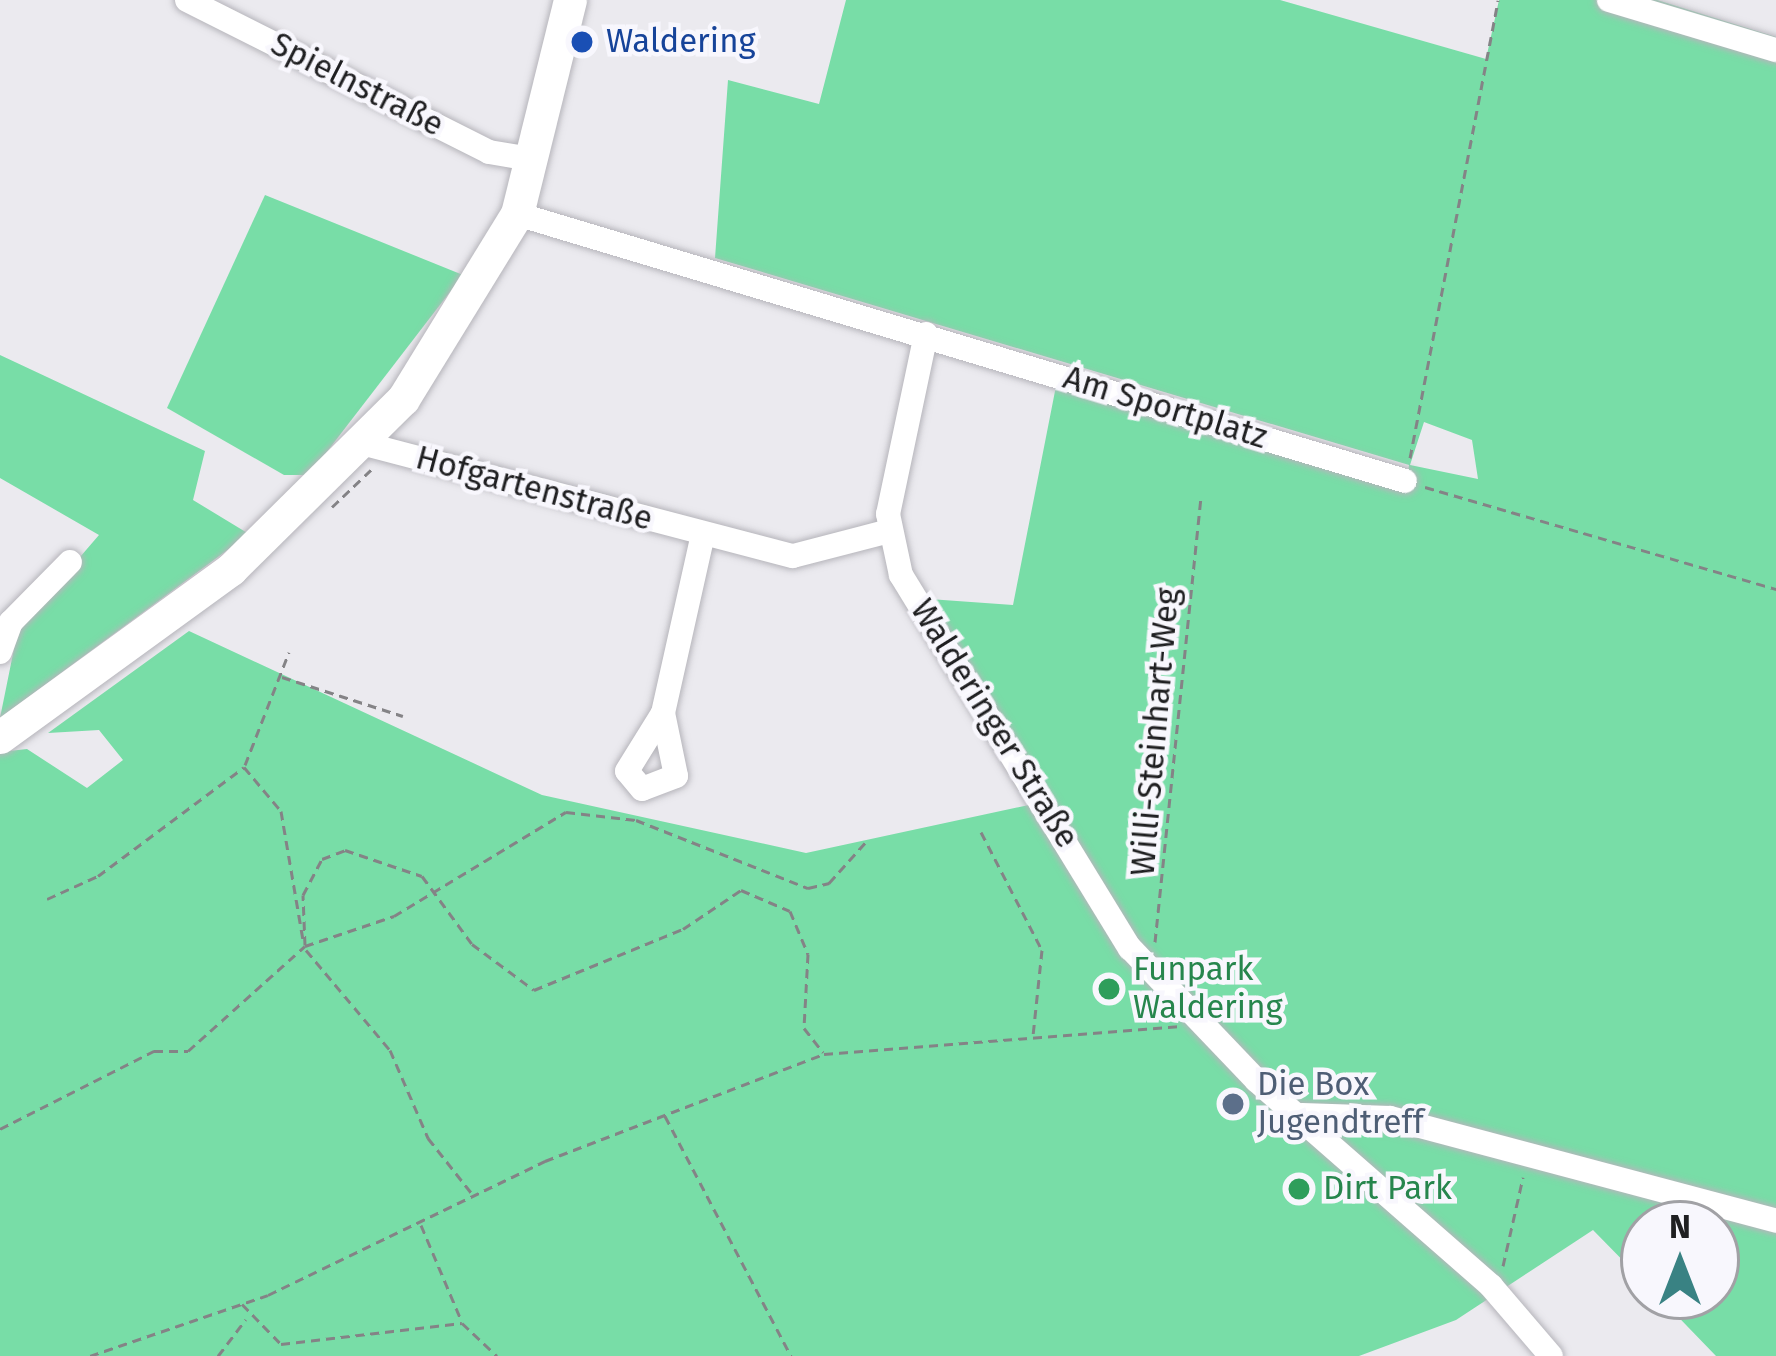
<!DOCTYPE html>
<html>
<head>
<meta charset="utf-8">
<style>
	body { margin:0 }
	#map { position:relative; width:1776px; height:1356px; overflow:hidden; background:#ebeaef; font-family:"Fira Sans",sans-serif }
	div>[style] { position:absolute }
	.green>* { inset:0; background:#78dda7 }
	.path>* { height:3px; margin-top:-1.5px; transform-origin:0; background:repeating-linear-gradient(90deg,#848386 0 9px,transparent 0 15px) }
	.roads { filter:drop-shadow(0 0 3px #b6b5bb) drop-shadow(0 0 3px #b6b5bb) }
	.minor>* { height:24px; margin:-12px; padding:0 12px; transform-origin:12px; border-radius:12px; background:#fff }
	.major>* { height:33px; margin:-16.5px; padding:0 16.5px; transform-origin:16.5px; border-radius:16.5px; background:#fff }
	.dots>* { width:33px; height:33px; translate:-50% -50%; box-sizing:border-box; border:6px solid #f8f7fd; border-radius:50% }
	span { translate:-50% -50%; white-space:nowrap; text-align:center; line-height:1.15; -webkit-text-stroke:9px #f8f7fd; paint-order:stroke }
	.transit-label { font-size:33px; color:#164399 }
	.left { translate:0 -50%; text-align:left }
	.street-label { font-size:33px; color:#1f1f21 }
	.leisure-label { font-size:33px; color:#27864d }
	.service-label { font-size:33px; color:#4e5e75 }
	.north { position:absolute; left:1620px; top:1200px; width:120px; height:120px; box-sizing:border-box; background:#f8f7fd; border:3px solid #a1a1a5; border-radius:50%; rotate:0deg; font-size:33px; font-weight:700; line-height:48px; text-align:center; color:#1f1f21 }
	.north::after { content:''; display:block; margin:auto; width:42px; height:54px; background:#398283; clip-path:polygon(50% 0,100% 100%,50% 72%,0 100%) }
</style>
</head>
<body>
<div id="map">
	<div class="green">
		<div style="clip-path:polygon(evenodd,846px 0,1280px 0,1486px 59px,1499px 0,1657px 0,1776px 37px,1776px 1356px,1716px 1356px,1658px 1296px,1716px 1296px,1716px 1224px,1644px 1224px,1644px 1282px,1593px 1230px,1456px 1320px,1359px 1356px,0 1356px,0 752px,27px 749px,87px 788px,123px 760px,99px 730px,48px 733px,189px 631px,542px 795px,806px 853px,1029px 805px,929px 599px,1013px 605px,1057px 381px,1406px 486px,1409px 465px,715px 258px,728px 80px,819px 104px,846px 0,1424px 422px,1472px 440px,1478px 479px,1410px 465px,1424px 422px)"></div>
		<div style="clip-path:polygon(265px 195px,463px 275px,309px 475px,284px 475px,167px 408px)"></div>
		<div style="clip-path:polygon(0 355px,205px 451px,193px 500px,249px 534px,0 718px,18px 629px,99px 535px,0 478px)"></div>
	</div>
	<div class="path">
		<div style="left:1410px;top:458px;width:466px;rotate:-79.1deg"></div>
		<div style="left:1425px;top:487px;width:366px;rotate:16.2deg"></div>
		<div style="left:332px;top:507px;width:57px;rotate:-43.6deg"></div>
		<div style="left:282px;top:677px;width:127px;rotate:17.9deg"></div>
		<div style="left:245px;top:765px;width:121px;rotate:-68.7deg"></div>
		<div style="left:981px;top:832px;width:133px;rotate:62.7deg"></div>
		<div style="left:1042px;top:950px;width:85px;rotate:96deg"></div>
		<div style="left:47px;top:899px;width:56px;rotate:-24.3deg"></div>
		<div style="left:98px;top:876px;width:182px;rotate:-36.7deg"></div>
		<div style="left:244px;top:767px;width:57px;rotate:49.9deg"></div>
		<div style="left:281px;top:811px;width:131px;rotate:80.3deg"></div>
		<div style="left:1155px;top:942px;width:444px;rotate:-84.1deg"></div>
		<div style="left:305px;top:945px;width:50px;rotate:-92.3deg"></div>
		<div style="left:303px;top:895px;width:41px;rotate:-62.2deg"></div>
		<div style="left:322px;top:859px;width:25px;rotate:-21deg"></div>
		<div style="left:345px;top:850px;width:81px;rotate:18.7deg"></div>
		<div style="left:422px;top:876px;width:84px;rotate:53.7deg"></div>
		<div style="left:472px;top:944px;width:77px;rotate:36.6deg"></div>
		<div style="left:534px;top:990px;width:161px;rotate:-22.3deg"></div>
		<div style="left:683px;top:929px;width:70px;rotate:-33.9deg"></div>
		<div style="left:741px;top:890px;width:53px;rotate:23.2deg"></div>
		<div style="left:790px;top:911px;width:47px;rotate:67.3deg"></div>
		<div style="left:808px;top:954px;width:74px;rotate:93.1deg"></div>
		<div style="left:804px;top:1028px;width:31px;rotate:52deg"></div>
		<div style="left:306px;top:950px;width:131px;rotate:50deg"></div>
		<div style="left:390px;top:1050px;width:96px;rotate:66.6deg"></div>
		<div style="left:428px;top:1138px;width:73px;rotate:51.7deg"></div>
		<div style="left:665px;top:1116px;width:271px;rotate:62.3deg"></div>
		<div style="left:0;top:1129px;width:173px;rotate:-26.9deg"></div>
		<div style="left:154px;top:1051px;width:34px"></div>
		<div style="left:188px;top:1051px;width:157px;rotate:-41.9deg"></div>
		<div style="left:305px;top:946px;width:94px;rotate:-18.6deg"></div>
		<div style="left:394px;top:916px;width:201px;rotate:-31.2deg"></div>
		<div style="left:566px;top:812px;width:70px;rotate:6.5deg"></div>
		<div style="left:636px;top:820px;width:185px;rotate:21.6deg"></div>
		<div style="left:808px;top:888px;width:22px;rotate:-13deg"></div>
		<div style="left:829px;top:883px;width:54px;rotate:-48deg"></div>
		<div style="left:421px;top:1225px;width:105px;rotate:67.1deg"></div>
		<div style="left:1503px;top:1266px;width:91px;rotate:-77.3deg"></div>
		<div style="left:242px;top:1304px;width:56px;rotate:45.7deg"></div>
		<div style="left:281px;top:1344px;width:182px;rotate:-6.6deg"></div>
		<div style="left:462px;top:1323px;width:48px;rotate:43.3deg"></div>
		<div style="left:90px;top:1356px;width:188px;rotate:-18.9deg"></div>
		<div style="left:268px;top:1295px;width:308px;rotate:-25.8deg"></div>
		<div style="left:545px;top:1161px;width:299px;rotate:-21deg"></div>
		<div style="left:824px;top:1054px;width:355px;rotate:-4.5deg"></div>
		<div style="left:218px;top:1356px;width:46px;rotate:-52.9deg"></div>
	</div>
	<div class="roads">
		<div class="minor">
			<div style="left:187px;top:0;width:338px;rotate:26.7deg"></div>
			<div style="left:489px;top:152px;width:43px;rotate:9.5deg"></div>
			<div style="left:1609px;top:0;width:174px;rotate:16.7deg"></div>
			<div style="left:517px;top:214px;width:927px;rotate:16.73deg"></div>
			<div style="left:926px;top:334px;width:184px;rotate:101.9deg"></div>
			<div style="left:888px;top:514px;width:62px;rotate:78deg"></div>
			<div style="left:901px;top:575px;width:438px;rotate:58.5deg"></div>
			<div style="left:1130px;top:948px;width:182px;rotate:46.3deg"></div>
			<div style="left:1256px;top:1080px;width:313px;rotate:41.2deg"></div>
			<div style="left:1491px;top:1286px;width:92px;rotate:49.4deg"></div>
			<div style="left:365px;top:444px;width:442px;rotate:14.7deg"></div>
			<div style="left:793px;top:556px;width:96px;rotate:-14.5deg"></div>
			<div style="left:0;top:652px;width:32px;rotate:-70deg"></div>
			<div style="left:11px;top:622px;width:84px;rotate:-45.5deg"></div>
			<div style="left:663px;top:713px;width:64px;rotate:78.3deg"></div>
			<div style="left:676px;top:776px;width:36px;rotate:159deg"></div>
			<div style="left:642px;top:789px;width:23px;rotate:-130deg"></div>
			<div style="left:627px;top:771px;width:68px;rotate:-58.2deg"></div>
			<div style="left:663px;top:713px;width:183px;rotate:-77.4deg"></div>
			<div style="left:1302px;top:1115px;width:88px;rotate:2deg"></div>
			<div style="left:1390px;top:1118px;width:400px;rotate:14.9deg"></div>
		</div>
		<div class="major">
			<div style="left:0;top:737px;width:286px;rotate:-36deg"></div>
			<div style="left:231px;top:569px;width:242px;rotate:-44.7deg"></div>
			<div style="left:403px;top:399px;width:217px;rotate:-58.4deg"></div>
			<div style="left:517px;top:214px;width:220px;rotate:-76.1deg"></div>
		</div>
	</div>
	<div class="dots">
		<div style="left:582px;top:42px;background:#1a4fb4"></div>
		<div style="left:1109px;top:989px;background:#2e9e5b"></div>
		<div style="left:1233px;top:1104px;background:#5c6f8a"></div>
		<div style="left:1299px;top:1189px;background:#2e9e5b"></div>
	</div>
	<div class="transit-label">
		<span class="left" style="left:606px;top:42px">Waldering</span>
	</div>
	<div class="street-label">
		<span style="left:357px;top:85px;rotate:27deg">Spielnstraße</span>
		<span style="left:1165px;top:408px;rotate:17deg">Am Sportplatz</span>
		<span style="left:534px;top:489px;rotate:15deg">Hofgartenstraße</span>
		<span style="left:994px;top:724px;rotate:58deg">Walderinger Straße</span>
		<span style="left:1156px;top:732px;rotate:-85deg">Willi-Steinhart-Weg</span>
	</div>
	<div class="leisure-label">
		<span class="left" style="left:1133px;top:989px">Funpark<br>Waldering</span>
		<span class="left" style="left:1323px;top:1189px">Dirt Park</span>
	</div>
	<div class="service-label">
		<span class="left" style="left:1257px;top:1104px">Die Box<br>Jugendtreff</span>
	</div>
	<div class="north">N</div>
</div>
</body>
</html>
